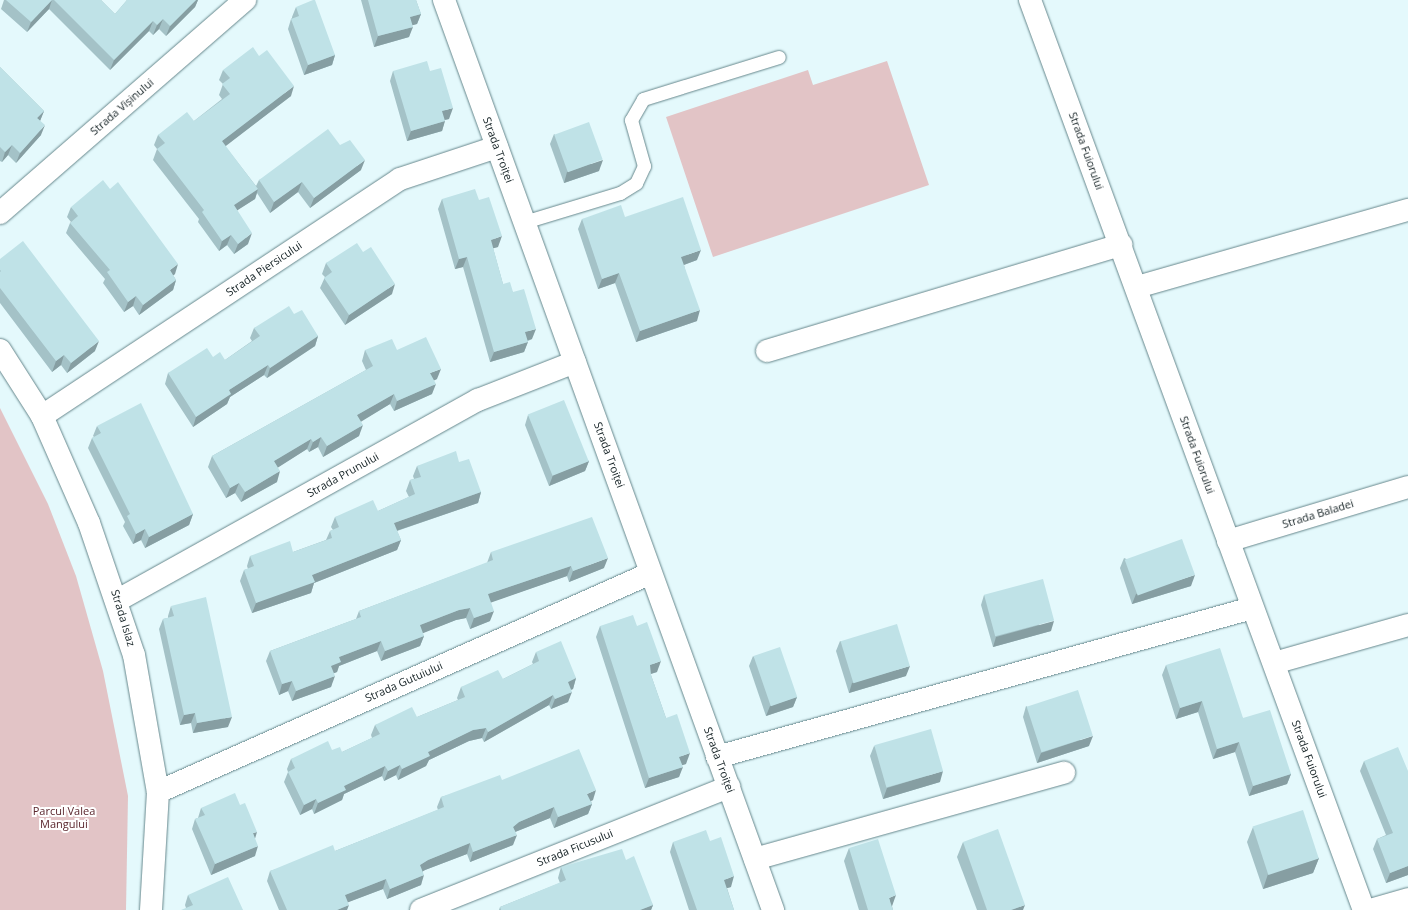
<!DOCTYPE html>
<html>
<head>
<meta charset="utf-8">
<style>
	body { margin:0 }
	#map { position:relative; width:1408px; height:910px; overflow:hidden; background:#e4f9fc; font-family:"Open Sans",sans-serif }
	div>[style] { position:absolute }
	.green>* { inset:0; background:#e2c4c6 }
	.roads { filter:drop-shadow(0 0 1px #66878c) drop-shadow(0 0 1px #66878c) }
	.service>* { height:13px; margin:-6.5px; padding:0 6.5px; transform-origin:6.5px; border-radius:6.5px; background:#fff }
	.minor>* { height:22px; margin:-11px; padding:0 11px; transform-origin:11px; border-radius:11px; background:#fff }
	.wall>* { inset:0; background:#a4c2c7 }
	.shaded-wall>* { inset:0; background:#869ea2 }
	.building>* { inset:0; background:#bfe2e7; transform-origin:0 0 }
	span { translate:-50% -50%; white-space:nowrap; text-align:center; line-height:1.15; -webkit-text-stroke:4px #fff; paint-order:stroke }
	.street-label { font-size:11px; color:#142124 }
	.park-label { font-size:11px; color:#59252c }
</style>
</head>
<body>
<div id="map">
	<div class="green">
		<div style="clip-path:polygon(887px 61px,929px 185px,713px 257px,666px 117px,808px 70px,813px 85px)"></div>
		<div style="clip-path:polygon(0 408px,48px 504px,76px 576px,103px 671px,128px 796px,126px 910px,0 910px)"></div>
	</div>
	<div class="roads">
		<div class="service">
			<div style="left:524px;top:222px;width:100px;rotate:-16.8deg"></div>
			<div style="left:620px;top:193px;width:19px;rotate:-32deg"></div>
			<div style="left:636px;top:183px;width:19px;rotate:-65deg"></div>
			<div style="left:644px;top:166px;width:48px;rotate:-105.8deg"></div>
			<div style="left:631px;top:120px;width:24px;rotate:-60deg"></div>
			<div style="left:643px;top:99px;width:142px;rotate:-17.2deg"></div>
		</div>
		<div class="minor">
			<div style="left:444px;top:0;width:968px;rotate:70.12deg"></div>
			<div style="left:1030px;top:0;width:969px;rotate:69.85deg"></div>
			<div style="left:0;top:213px;width:325px;rotate:-41deg"></div>
			<div style="left:1137px;top:287px;width:282px;rotate:-15.9deg"></div>
			<div style="left:0;top:350px;width:78px;rotate:57.5deg"></div>
			<div style="left:42px;top:416px;width:117px;rotate:66.3deg"></div>
			<div style="left:89px;top:523px;width:139px;rotate:71.2deg"></div>
			<div style="left:134px;top:655px;width:139px;rotate:80.1deg"></div>
			<div style="left:158px;top:792px;width:118px;rotate:93.4deg"></div>
			<div style="left:767px;top:351px;width:370px;rotate:-16.7deg"></div>
			<div style="left:42px;top:416px;width:429px;rotate:-33.5deg"></div>
			<div style="left:400px;top:179px;width:102px;rotate:-18.3deg"></div>
			<div style="left:1228px;top:541px;width:188px;rotate:-16.7deg"></div>
			<div style="left:118px;top:600px;width:412px;rotate:-29.1deg"></div>
			<div style="left:478px;top:400px;width:104px;rotate:-21.4deg"></div>
			<div style="left:1274px;top:663px;width:139px;rotate:-15.8deg"></div>
			<div style="left:717px;top:757px;width:555px;rotate:-15.56deg"></div>
			<div style="left:158px;top:792px;width:539px;rotate:-23.95deg"></div>
			<div style="left:755px;top:859px;width:321px;rotate:-15.6deg"></div>
			<div style="left:421px;top:910px;width:332px;rotate:-21.8deg"></div>
			<div style="left:1370px;top:910px;width:40px;rotate:-16deg"></div>
		</div>
	</div>
	<div class="wall">
		<div style="clip-path:polygon(4px 0,101px 0,115px 14px,127px 0,198px 0,195px 7px,166px 36px,159px 29px,153px 35px,149px 31px,110px 70px,49px 9px,27px 32px,1px 9px)"></div>
		<div style="clip-path:polygon(361px 0,416px 0,421px 14px,417px 24px,412px 25px,409px 37px,374px 47px)"></div>
		<div style="clip-path:polygon(296px 7px,335px 55px,332px 65px,304px 75px,288px 29px,291px 19px,292px 18px,292px 17px)"></div>
		<div style="clip-path:polygon(0 67px,44px 111px,40px 121px,41px 135px,16px 163px,8px 155px,2px 162px,0 161px)"></div>
		<div style="clip-path:polygon(223px 70px,291px 96px,225px 146px,256px 186px,259px 180px,340px 145px,361px 170px,310px 208px,298px 192px,270px 213px,257px 193px,255px 199px,237px 210px,248px 244px,234px 254px,227px 245px,219px 251px,198px 222px,199px 219px,153px 160px,157px 149px,154px 145px,158px 135px,194px 121px,222px 99px,219px 95px,223px 84px,219px 80px)"></div>
		<div style="clip-path:polygon(393px 71px,430px 71px,449px 119px,445px 120px,442px 131px,407px 141px,390px 81px)"></div>
		<div style="clip-path:polygon(554px 134px,599px 171px,564px 183px,550px 144px)"></div>
		<div style="clip-path:polygon(442px 199px,479px 200px,498px 247px,493px 248px,503px 284px,513px 292px,532px 339px,528px 341px,524px 352px,490px 362px,463px 267px,455px 269px,438px 209px)"></div>
		<div style="clip-path:polygon(71px 207px,175px 274px,173px 275px,176px 280px,173px 290px,139px 315px,133px 306px,124px 312px,103px 283px,105px 279px,66px 233px,70px 223px,71px 222px,67px 217px)"></div>
		<div style="clip-path:polygon(625px 217px,697px 260px,684px 265px,697px 321px,636px 342px,615px 283px,598px 289px,578px 229px,582px 219px)"></div>
		<div style="clip-path:polygon(363px 252px,392px 294px,345px 325px,320px 288px,325px 277px,322px 274px,326px 263px)"></div>
		<div style="clip-path:polygon(0 259px,95px 351px,67px 373px,61px 365px,52px 372px,0 303px)"></div>
		<div style="clip-path:polygon(294px 314px,318px 336px,315px 346px,267px 378px,264px 375px,230px 397px,227px 404px,193px 427px,165px 384px,168px 373px,213px 357px,225px 360px,252px 341px,250px 338px,254px 328px)"></div>
		<div style="clip-path:polygon(365px 350px,397px 350px,437px 379px,434px 380px,432px 394px,394px 411px,390px 404px,361px 421px,359px 436px,323px 457px,318px 447px,309px 452px,307px 449px,278px 467px,277px 482px,241px 502px,235px 493px,226px 498px,208px 467px,212px 456px,366px 370px,362px 361px)"></div>
		<div style="clip-path:polygon(528px 415px,589px 461px,585px 471px,549px 486px,525px 425px)"></div>
		<div style="clip-path:polygon(97px 426px,193px 514px,189px 525px,145px 548px,141px 540px,133px 544px,123px 526px,125px 522px,88px 448px,92px 438px,94px 437px,93px 436px)"></div>
		<div style="clip-path:polygon(459px 462px,481px 492px,478px 503px,397px 531px,401px 540px,397px 550px,314px 583px,311px 593px,252px 613px,240px 581px,244px 570px,248px 569px,247px 566px,250px 556px,293px 552px,326px 540px,330px 531px,333px 530px,331px 527px,335px 517px,378px 511px,409px 497px,406px 491px,410px 480px,414px 479px,413px 476px,417px 466px)"></div>
		<div style="clip-path:polygon(491px 552px,604px 568px,569px 582px,567px 576px,491px 602px,490px 621px,470px 629px,466px 618px,456px 620px,422px 633px,424px 636px,420px 646px,381px 661px,377px 651px,339px 666px,337px 672px,334px 673px,331px 687px,292px 701px,288px 691px,279px 695px,266px 661px,270px 651px,356px 619px,359px 611px,487px 563px)"></div>
		<div style="clip-path:polygon(1124px 558px,1191px 586px,1132px 604px,1120px 568px)"></div>
		<div style="clip-path:polygon(984px 595px,1051px 631px,993px 647px,981px 605px)"></div>
		<div style="clip-path:polygon(171px 606px,228px 727px,193px 733px,191px 723px,180px 725px,159px 629px,163px 619px,168px 618px,168px 616px)"></div>
		<div style="clip-path:polygon(600px 626px,637px 626px,657px 672px,651px 674px,651px 675px,666px 718px,686px 764px,682px 765px,679px 777px,645px 788px,596px 637px)"></div>
		<div style="clip-path:polygon(840px 641px,906px 676px,849px 693px,836px 651px)"></div>
		<div style="clip-path:polygon(536px 652px,576px 678px,573px 689px,571px 690px,568px 702px,551px 709px,549px 705px,484px 742px,482px 738px,469px 741px,429px 760px,426px 766px,398px 780px,396px 775px,384px 781px,382px 776px,344px 794px,342px 800px,314px 814px,312px 809px,300px 815px,284px 782px,288px 772px,287px 769px,291px 759px,332px 750px,342px 752px,372px 738px,371px 735px,375px 725px,417px 717px,458px 700px,457px 698px,461px 687px,503px 679px,533px 664px,532px 662px)"></div>
		<div style="clip-path:polygon(753px 656px,797px 697px,793px 707px,766px 716px,749px 666px)"></div>
		<div style="clip-path:polygon(1166px 665px,1243px 718px,1291px 774px,1287px 784px,1249px 796px,1235px 752px,1213px 759px,1198px 712px,1176px 719px,1162px 675px)"></div>
		<div style="clip-path:polygon(1026px 706px,1089px 746px,1037px 763px,1023px 717px)"></div>
		<div style="clip-path:polygon(874px 746px,940px 782px,883px 799px,870px 756px)"></div>
		<div style="clip-path:polygon(1364px 761px,1408px 771px,1408px 875px,1386px 883px,1373px 849px,1377px 839px,1386px 835px,1360px 771px)"></div>
		<div style="clip-path:polygon(502px 780px,593px 800px,591px 801px,592px 804px,588px 814px,554px 828px,550px 818px,515px 832px,513px 845px,470px 862px,467px 854px,425px 870px,423px 871px,421px 885px,387px 899px,383px 889px,348px 902px,347px 910px,279px 910px,267px 881px,270px 871px,335px 851px,438px 810px,437px 807px,441px 797px)"></div>
		<div style="clip-path:polygon(240px 805px,255px 838px,255px 856px,211px 875px,192px 829px,195px 819px,198px 818px,201px 808px)"></div>
		<div style="clip-path:polygon(1253px 827px,1319px 858px,1313px 873px,1263px 889px,1247px 842px)"></div>
		<div style="clip-path:polygon(710px 841px,731px 887px,727px 888px,734px 910px,689px 910px,670px 852px,673px 842px)"></div>
		<div style="clip-path:polygon(963px 842px,1023px 910px,977px 910px,957px 857px)"></div>
		<div style="clip-path:polygon(849px 848px,892px 906px,893px 910px,859px 910px,844px 861px)"></div>
		<div style="clip-path:polygon(626px 860px,653px 905px,651px 910px,499px 910px,500px 907px,560px 883px,558px 878px,561px 867px)"></div>
		<div style="clip-path:polygon(188px 895px,243px 910px,186px 908px,185px 905px)"></div>
	</div>
	<div class="shaded-wall">
		<div style="clip-path:polygon(52px 0,49px 9px,27px 32px,31px 22px)"></div>
		<div style="clip-path:polygon(196px 0,198px 0,195px 7px,166px 36px,170px 26px)"></div>
		<div style="clip-path:polygon(421px 14px,417px 24px,406px 27px,410px 17px)"></div>
		<div style="clip-path:polygon(163px 19px,159px 29px,153px 35px,157px 25px)"></div>
		<div style="clip-path:polygon(153px 21px,149px 31px,110px 70px,114px 60px)"></div>
		<div style="clip-path:polygon(413px 27px,409px 37px,374px 47px,378px 36px)"></div>
		<div style="clip-path:polygon(335px 55px,332px 65px,304px 75px,308px 65px)"></div>
		<div style="clip-path:polygon(294px 86px,291px 96px,218px 152px,222px 141px)"></div>
		<div style="clip-path:polygon(453px 108px,449px 119px,439px 121px,442px 111px)"></div>
		<div style="clip-path:polygon(44px 111px,40px 121px,37px 118px)"></div>
		<div style="clip-path:polygon(445px 121px,442px 131px,407px 141px,411px 131px)"></div>
		<div style="clip-path:polygon(45px 125px,41px 135px,16px 163px,20px 153px)"></div>
		<div style="clip-path:polygon(12px 145px,8px 155px,2px 162px,5px 152px)"></div>
		<div style="clip-path:polygon(365px 160px,361px 170px,310px 208px,314px 198px)"></div>
		<div style="clip-path:polygon(603px 160px,599px 171px,564px 183px,567px 172px)"></div>
		<div style="clip-path:polygon(302px 182px,298px 192px,270px 213px,274px 202px)"></div>
		<div style="clip-path:polygon(258px 189px,255px 199px,230px 215px,234px 205px)"></div>
		<div style="clip-path:polygon(252px 233px,248px 244px,234px 254px,238px 244px)"></div>
		<div style="clip-path:polygon(231px 235px,227px 245px,219px 251px,222px 241px)"></div>
		<div style="clip-path:polygon(502px 236px,498px 247px,487px 250px,491px 240px)"></div>
		<div style="clip-path:polygon(701px 250px,697px 260px,678px 267px,681px 257px)"></div>
		<div style="clip-path:polygon(467px 257px,463px 267px,455px 269px,459px 259px)"></div>
		<div style="clip-path:polygon(178px 264px,175px 274px,166px 281px,170px 270px)"></div>
		<div style="clip-path:polygon(619px 273px,615px 283px,598px 289px,602px 279px)"></div>
		<div style="clip-path:polygon(176px 280px,173px 290px,139px 315px,143px 305px)"></div>
		<div style="clip-path:polygon(395px 284px,392px 294px,345px 325px,349px 315px)"></div>
		<div style="clip-path:polygon(136px 296px,133px 306px,124px 312px,128px 302px)"></div>
		<div style="clip-path:polygon(700px 310px,697px 321px,636px 342px,640px 331px)"></div>
		<div style="clip-path:polygon(536px 329px,532px 339px,522px 342px,525px 332px)"></div>
		<div style="clip-path:polygon(318px 336px,315px 346px,267px 378px,270px 368px)"></div>
		<div style="clip-path:polygon(99px 341px,95px 351px,67px 373px,71px 363px)"></div>
		<div style="clip-path:polygon(528px 342px,524px 352px,490px 362px,494px 352px)"></div>
		<div style="clip-path:polygon(64px 355px,61px 365px,52px 372px,56px 361px)"></div>
		<div style="clip-path:polygon(268px 365px,264px 375px,230px 397px,227px 404px,193px 427px,196px 417px,229px 390px)"></div>
		<div style="clip-path:polygon(441px 369px,437px 379px,427px 384px,430px 373px)"></div>
		<div style="clip-path:polygon(436px 384px,432px 394px,394px 411px,397px 401px)"></div>
		<div style="clip-path:polygon(394px 394px,390px 404px,354px 426px,357px 415px)"></div>
		<div style="clip-path:polygon(363px 425px,359px 436px,323px 457px,327px 446px)"></div>
		<div style="clip-path:polygon(321px 437px,318px 447px,309px 452px,313px 442px)"></div>
		<div style="clip-path:polygon(311px 439px,307px 449px,271px 472px,274px 461px)"></div>
		<div style="clip-path:polygon(589px 461px,585px 471px,549px 486px,553px 475px)"></div>
		<div style="clip-path:polygon(280px 471px,277px 482px,241px 502px,245px 492px)"></div>
		<div style="clip-path:polygon(239px 483px,235px 493px,226px 498px,230px 488px)"></div>
		<div style="clip-path:polygon(481px 492px,478px 503px,390px 533px,394px 523px)"></div>
		<div style="clip-path:polygon(193px 514px,189px 525px,145px 548px,149px 537px)"></div>
		<div style="clip-path:polygon(145px 529px,141px 540px,133px 544px,136px 534px)"></div>
		<div style="clip-path:polygon(401px 540px,397px 550px,314px 583px,311px 593px,252px 613px,256px 603px,312px 575px)"></div>
		<div style="clip-path:polygon(608px 558px,604px 568px,569px 582px,573px 571px)"></div>
		<div style="clip-path:polygon(571px 566px,567px 576px,484px 605px,488px 594px)"></div>
		<div style="clip-path:polygon(1195px 575px,1191px 586px,1132px 604px,1136px 594px)"></div>
		<div style="clip-path:polygon(470px 608px,466px 618px,456px 620px,416px 636px,420px 625px,459px 610px)"></div>
		<div style="clip-path:polygon(494px 611px,490px 621px,470px 629px,474px 618px)"></div>
		<div style="clip-path:polygon(1054px 621px,1051px 631px,993px 647px,996px 637px)"></div>
		<div style="clip-path:polygon(424px 636px,420px 646px,381px 661px,385px 651px)"></div>
		<div style="clip-path:polygon(381px 641px,377px 651px,339px 666px,337px 672px,327px 676px,331px 666px,339px 657px)"></div>
		<div style="clip-path:polygon(661px 661px,657px 672px,647px 675px,650px 665px)"></div>
		<div style="clip-path:polygon(910px 666px,906px 676px,849px 693px,852px 683px)"></div>
		<div style="clip-path:polygon(335px 676px,331px 687px,292px 701px,296px 691px)"></div>
		<div style="clip-path:polygon(576px 678px,573px 689px,564px 692px,568px 682px)"></div>
		<div style="clip-path:polygon(292px 681px,288px 691px,279px 695px,282px 684px)"></div>
		<div style="clip-path:polygon(572px 692px,568px 702px,551px 709px,555px 699px)"></div>
		<div style="clip-path:polygon(553px 695px,549px 705px,484px 742px,488px 732px)"></div>
		<div style="clip-path:polygon(797px 697px,793px 707px,766px 716px,770px 706px)"></div>
		<div style="clip-path:polygon(1202px 701px,1198px 712px,1176px 719px,1180px 708px)"></div>
		<div style="clip-path:polygon(195px 713px,191px 723px,180px 725px,184px 715px)"></div>
		<div style="clip-path:polygon(232px 717px,228px 727px,193px 733px,197px 723px)"></div>
		<div style="clip-path:polygon(486px 728px,482px 738px,469px 741px,429px 760px,426px 766px,398px 780px,402px 769px,428px 752px,473px 730px)"></div>
		<div style="clip-path:polygon(1093px 736px,1089px 746px,1037px 763px,1041px 753px)"></div>
		<div style="clip-path:polygon(1239px 742px,1235px 752px,1213px 759px,1217px 749px)"></div>
		<div style="clip-path:polygon(690px 753px,686px 764px,676px 767px,679px 757px)"></div>
		<div style="clip-path:polygon(400px 765px,396px 775px,384px 781px,388px 771px)"></div>
		<div style="clip-path:polygon(385px 766px,382px 776px,344px 794px,342px 800px,314px 814px,318px 803px,344px 786px)"></div>
		<div style="clip-path:polygon(683px 767px,679px 777px,645px 788px,649px 778px)"></div>
		<div style="clip-path:polygon(943px 771px,940px 782px,883px 799px,887px 788px)"></div>
		<div style="clip-path:polygon(1291px 774px,1287px 784px,1249px 796px,1253px 786px)"></div>
		<div style="clip-path:polygon(596px 790px,593px 800px,584px 804px,587px 794px)"></div>
		<div style="clip-path:polygon(316px 799px,312px 809px,300px 815px,304px 805px)"></div>
		<div style="clip-path:polygon(592px 804px,588px 814px,554px 828px,558px 817px)"></div>
		<div style="clip-path:polygon(554px 807px,550px 818px,515px 832px,513px 827px,519px 822px)"></div>
		<div style="clip-path:polygon(257px 832px,254px 842px,253px 833px)"></div>
		<div style="clip-path:polygon(517px 835px,513px 845px,470px 862px,473px 852px)"></div>
		<div style="clip-path:polygon(470px 843px,467px 854px,425px 870px,417px 875px,420px 865px,428px 860px)"></div>
		<div style="clip-path:polygon(258px 846px,255px 856px,211px 875px,215px 864px)"></div>
		<div style="clip-path:polygon(1319px 858px,1313px 873px,1263px 889px,1268px 874px)"></div>
		<div style="clip-path:polygon(1408px 866px,1408px 875px,1386px 883px,1390px 873px)"></div>
		<div style="clip-path:polygon(424px 875px,421px 885px,387px 899px,390px 889px)"></div>
		<div style="clip-path:polygon(734px 876px,731px 887px,720px 890px,724px 880px)"></div>
		<div style="clip-path:polygon(386px 879px,383px 889px,341px 905px,345px 895px)"></div>
		<div style="clip-path:polygon(896px 895px,891px 909px,889px 898px)"></div>
		<div style="clip-path:polygon(349px 905px,347px 910px,337px 910px)"></div>
		<div style="clip-path:polygon(653px 905px,651px 910px,640px 910px)"></div>
		<div style="clip-path:polygon(1025px 905px,1023px 910px,1011px 910px)"></div>
	</div>
	<div class="building">
		<div style="clip-path:polygon(6px 0,52px 0,31px 22px)"></div>
		<div style="clip-path:polygon(54px 0,101px 0,115px 14px,127px 0,196px 0,170px 26px,163px 19px,157px 25px,153px 21px,114px 60px)"></div>
		<div style="clip-path:polygon(313px 0,315px 0,335px 55px,308px 65px,291px 19px,299px 16px,296px 7px)"></div>
		<div style="clip-path:polygon(368px 0,416px 0,421px 14px,410px 17px,413px 27px,378px 36px)"></div>
		<div style="clip-path:polygon(253px 47px,259px 56px,267px 50px,294px 86px,222px 141px,258px 189px,234px 205px,252px 233px,238px 244px,231px 235px,222px 241px,202px 212px,204px 210px,157px 149px,165px 143px,158px 135px,187px 112px,194px 121px,230px 94px,222px 84px,230px 78px,223px 70px)"></div>
		<div style="clip-path:polygon(427px 61px,430px 71px,441px 68px,453px 108px,442px 111px,445px 121px,411px 131px,393px 71px)"></div>
		<div style="clip-path:polygon(0 67px,44px 111px,37px 118px,45px 125px,20px 153px,12px 145px,5px 152px,0 147px)"></div>
		<div style="left:589px;top:122px;width:40px;height:37px;rotate:70deg"></div>
		<div style="clip-path:polygon(328px 129px,340px 145px,350px 140px,365px 160px,314px 198px,302px 182px,274px 202px,259px 180px)"></div>
		<div style="clip-path:polygon(103px 180px,110px 189px,118px 182px,178px 264px,170px 270px,176px 280px,143px 305px,136px 296px,128px 302px,107px 272px,110px 270px,70px 223px,78px 216px,71px 207px)"></div>
		<div style="clip-path:polygon(475px 189px,479px 200px,489px 197px,502px 236px,491px 240px,503px 284px,510px 282px,513px 292px,524px 289px,536px 329px,525px 332px,528px 342px,494px 352px,467px 257px,459px 259px,442px 199px)"></div>
		<div style="clip-path:polygon(683px 197px,701px 250px,681px 257px,700px 310px,640px 331px,619px 273px,602px 279px,582px 219px,621px 205px,625px 217px)"></div>
		<div style="clip-path:polygon(23px 241px,99px 341px,71px 363px,64px 355px,56px 361px,0 288px,0 272px,1px 271px,0 270px,0 259px)"></div>
		<div style="clip-path:polygon(357px 243px,363px 252px,371px 247px,395px 284px,349px 315px,324px 278px,332px 272px,326px 263px)"></div>
		<div style="clip-path:polygon(289px 306px,294px 314px,302px 310px,318px 336px,270px 368px,268px 365px,229px 390px,231px 394px,196px 417px,168px 373px,207px 348px,213px 357px,220px 352px,225px 360px,260px 336px,254px 328px)"></div>
		<div style="clip-path:polygon(426px 337px,441px 369px,430px 373px,436px 384px,397px 401px,394px 394px,357px 415px,363px 425px,327px 446px,321px 437px,313px 442px,311px 439px,274px 461px,280px 471px,245px 492px,239px 483px,230px 488px,212px 456px,373px 366px,365px 350px,392px 339px,397px 350px)"></div>
		<div style="left:564px;top:400px;width:66px;height:39px;rotate:68deg"></div>
		<div style="clip-path:polygon(141px 403px,193px 514px,149px 537px,145px 529px,136px 534px,127px 516px,130px 514px,92px 438px,101px 433px,97px 426px)"></div>
		<div style="clip-path:polygon(456px 451px,459px 462px,469px 459px,481px 492px,394px 523px,401px 540px,312px 575px,315px 582px,256px 603px,244px 570px,254px 566px,250px 556px,290px 541px,293px 552px,332px 538px,330px 531px,339px 527px,335px 517px,373px 500px,378px 511px,415px 494px,410px 480px,421px 477px,417px 466px)"></div>
		<div style="clip-path:polygon(592px 517px,608px 558px,573px 571px,571px 566px,488px 594px,494px 611px,474px 618px,470px 608px,459px 610px,420px 625px,424px 636px,385px 651px,381px 641px,339px 657px,341px 662px,331px 666px,335px 676px,296px 691px,292px 681px,282px 684px,270px 651px,361px 617px,359px 611px,493px 560px,491px 552px)"></div>
		<div style="left:1182px;top:539px;width:38px;height:61px;rotate:70deg"></div>
		<div style="left:1043px;top:579px;width:43px;height:61px;rotate:75deg"></div>
		<div style="clip-path:polygon(206px 597px,232px 717px,197px 723px,195px 713px,184px 715px,163px 619px,174px 616px,171px 606px)"></div>
		<div style="clip-path:polygon(633px 615px,637px 626px,647px 622px,661px 661px,650px 665px,651px 675px,666px 718px,677px 714px,690px 753px,679px 757px,683px 767px,649px 778px,600px 626px)"></div>
		<div style="left:897px;top:624px;width:44px;height:59px;rotate:73deg"></div>
		<div style="clip-path:polygon(561px 641px,576px 678px,568px 682px,572px 692px,555px 699px,553px 695px,488px 732px,486px 728px,473px 730px,428px 752px,430px 756px,402px 769px,400px 765px,388px 771px,385px 766px,344px 786px,346px 790px,318px 803px,316px 799px,304px 805px,288px 772px,295px 768px,291px 759px,328px 741px,332px 750px,340px 747px,342px 752px,380px 734px,375px 725px,412px 707px,417px 717px,465px 697px,461px 687px,498px 670px,503px 679px,539px 661px,536px 652px)"></div>
		<div style="left:780px;top:647px;width:53px;height:28px;rotate:71deg"></div>
		<div style="clip-path:polygon(1220px 648px,1243px 718px,1270px 710px,1291px 774px,1253px 786px,1239px 742px,1217px 749px,1202px 701px,1180px 708px,1166px 665px)"></div>
		<div style="left:1078px;top:690px;width:48px;height:54px;rotate:72deg"></div>
		<div style="left:931px;top:729px;width:44px;height:59px;rotate:74deg"></div>
		<div style="clip-path:polygon(1398px 747px,1408px 771px,1408px 866px,1390px 873px,1377px 839px,1393px 833px,1364px 761px)"></div>
		<div style="clip-path:polygon(579px 749px,596px 790px,587px 794px,592px 804px,558px 817px,554px 807px,519px 822px,513px 827px,517px 835px,473px 852px,470px 843px,428px 860px,420px 865px,424px 875px,390px 889px,386px 879px,345px 895px,349px 905px,337px 910px,287px 910px,270px 871px,333px 845px,335px 851px,444px 807px,441px 797px,500px 775px,502px 780px)"></div>
		<div style="clip-path:polygon(235px 793px,240px 805px,245px 803px,257px 832px,253px 833px,258px 846px,215px 864px,195px 819px,205px 815px,201px 808px)"></div>
		<div style="left:1303px;top:810px;width:51px;height:53px;rotate:72deg"></div>
		<div style="clip-path:polygon(998px 829px,1025px 905px,1011px 910px,987px 910px,963px 842px)"></div>
		<div style="clip-path:polygon(706px 830px,710px 841px,721px 837px,734px 876px,724px 880px,734px 910px,697px 910px,673px 842px)"></div>
		<div style="clip-path:polygon(878px 839px,896px 895px,889px 898px,893px 910px,868px 910px,849px 848px)"></div>
		<div style="clip-path:polygon(622px 849px,626px 860px,634px 856px,653px 905px,640px 910px,501px 910px,500px 907px,566px 880px,561px 867px)"></div>
		<div style="clip-path:polygon(228px 877px,243px 910px,181px 910px,193px 905px,188px 895px)"></div>
	</div>
	<div class="street-label">
		<span style="left:122px;top:107px;rotate:-41deg">Strada Vișinului</span>
		<span style="left:498px;top:150px;rotate:70deg">Strada Troiței</span>
		<span style="left:1086px;top:151px;rotate:70deg">Strada Fuiorului</span>
		<span style="left:264px;top:269px;rotate:-34deg">Strada Piersicului</span>
		<span style="left:609px;top:455px;rotate:70deg">Strada Troiței</span>
		<span style="left:1197px;top:455px;rotate:70deg">Strada Fuiorului</span>
		<span style="left:343px;top:475px;rotate:-29deg">Strada Prunului</span>
		<span style="left:1318px;top:514px;rotate:-17deg">Strada Baladei</span>
		<span style="left:123px;top:618px;rotate:73deg">Strada Islaz</span>
		<span style="left:404px;top:682px;rotate:-24deg">Strada Gutuiului</span>
		<span style="left:1309px;top:759px;rotate:70deg">Strada Fuiorului</span>
		<span style="left:719px;top:760px;rotate:70deg">Strada Troiței</span>
		<span style="left:575px;top:848px;rotate:-22deg">Strada Ficusului</span>
	</div>
	<div class="park-label">
		<span style="left:64px;top:818px">Parcul Valea<br>Mangului</span>
	</div>
</div>
</body>
</html>
